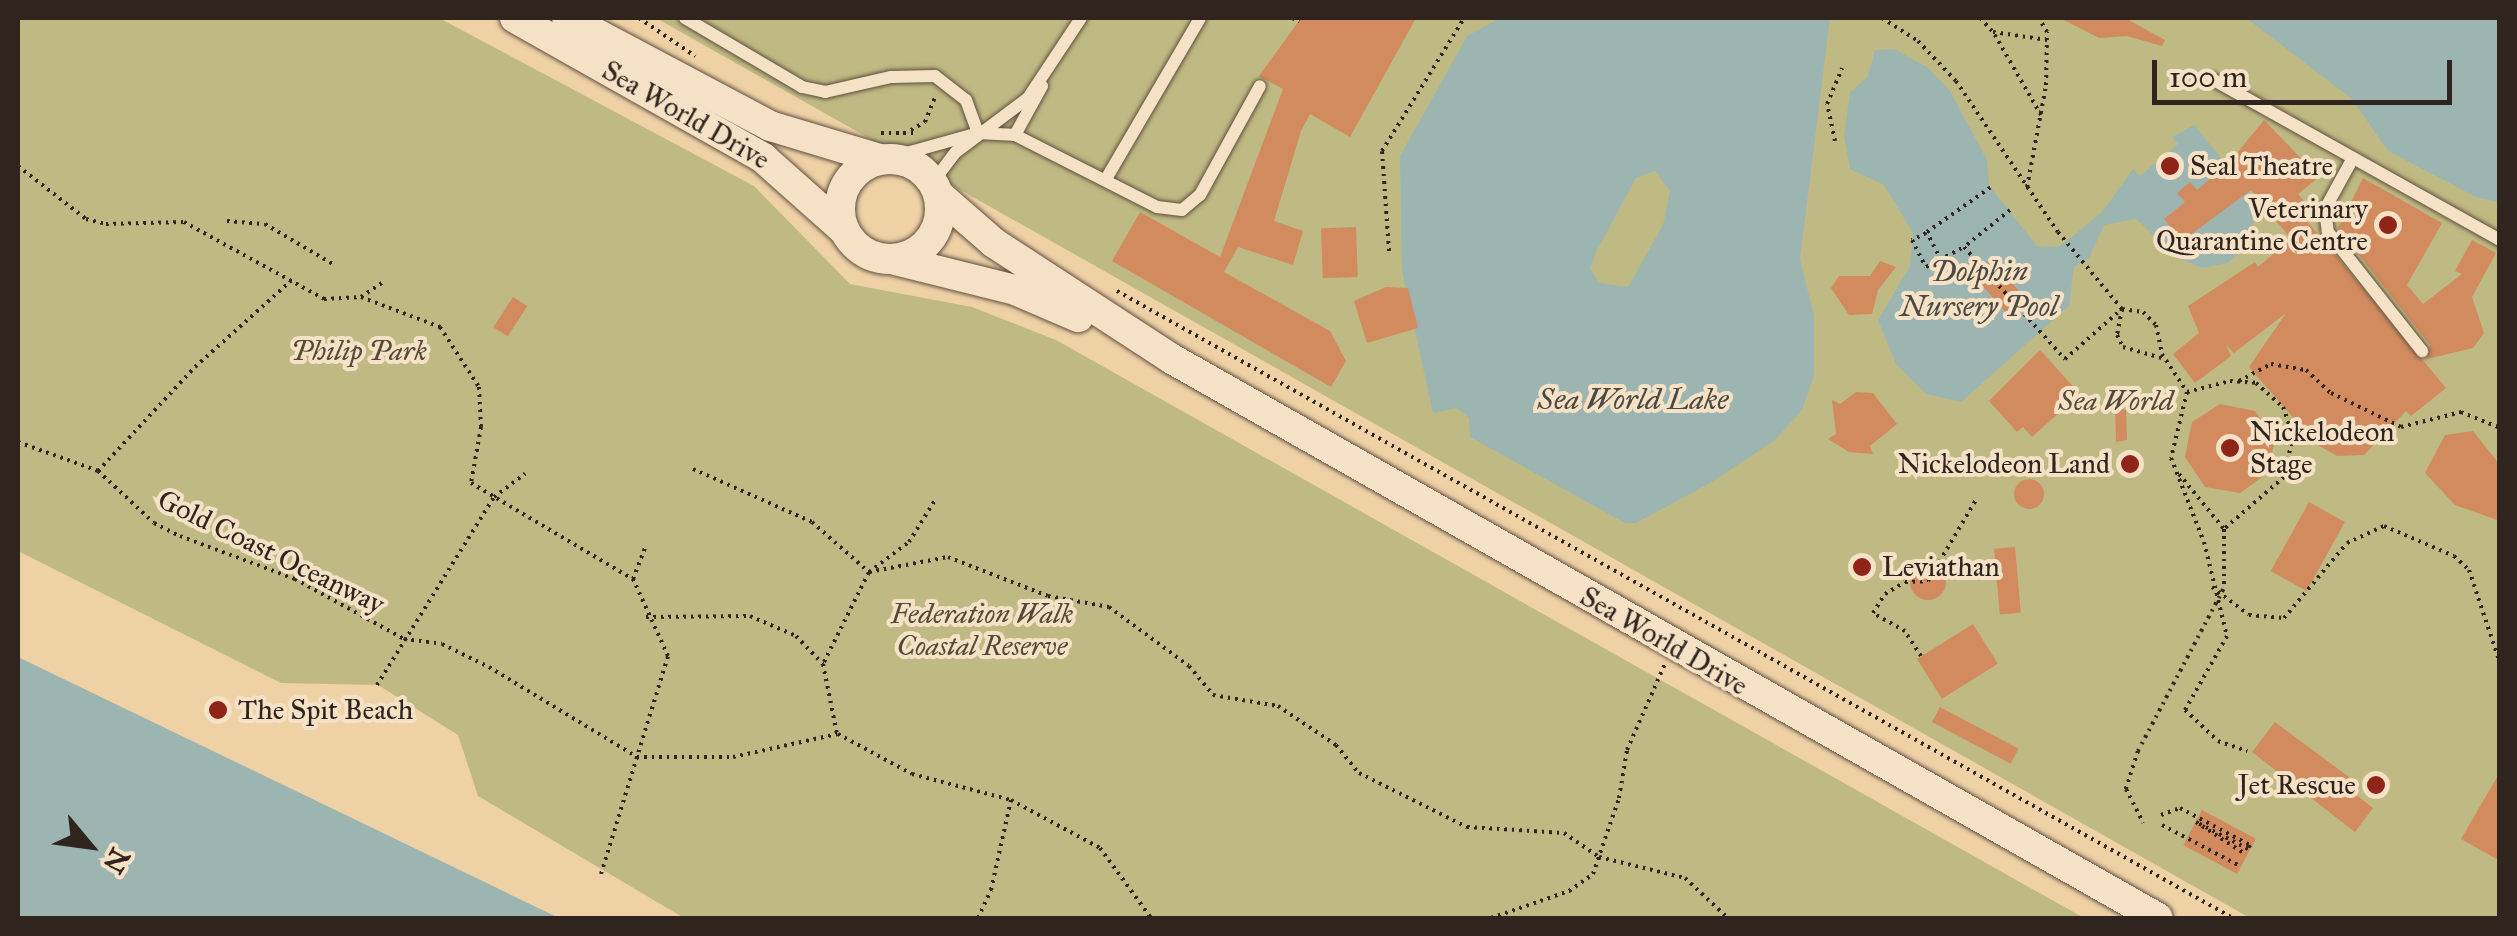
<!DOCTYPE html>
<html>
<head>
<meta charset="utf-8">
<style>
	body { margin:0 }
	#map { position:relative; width:2517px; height:936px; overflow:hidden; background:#efd1a6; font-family:"IM FELL Great Primer",serif }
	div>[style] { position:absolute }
	.green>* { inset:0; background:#bfba83 }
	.water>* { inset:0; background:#9db5b1 }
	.building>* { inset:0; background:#d18b5f; transform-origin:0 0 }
	.round { border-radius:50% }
	.path>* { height:4px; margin-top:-2px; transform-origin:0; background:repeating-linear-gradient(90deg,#30251e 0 2.5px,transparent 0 7.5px) }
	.roads { filter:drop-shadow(0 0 2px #605040) drop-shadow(0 0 2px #605040) }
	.service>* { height:12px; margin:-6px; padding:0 6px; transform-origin:6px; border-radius:6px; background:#f5e1c5 }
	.tertiary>* { height:30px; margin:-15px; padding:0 15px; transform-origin:15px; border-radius:15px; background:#f5e1c5 }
	.tertiary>.ring { margin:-15px; padding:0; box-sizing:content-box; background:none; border:30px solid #f5e1c5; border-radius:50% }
	.path-bridge>* { height:4px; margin-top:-2px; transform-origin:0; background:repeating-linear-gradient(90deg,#30251e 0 2.5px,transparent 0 7.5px) }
	.dots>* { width:28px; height:28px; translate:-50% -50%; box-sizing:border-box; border:5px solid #f5e1c5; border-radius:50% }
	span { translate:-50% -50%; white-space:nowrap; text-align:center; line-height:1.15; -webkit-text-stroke:8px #f5e1c5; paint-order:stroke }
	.street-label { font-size:28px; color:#30251e }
	.poi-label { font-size:28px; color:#30251e }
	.left { translate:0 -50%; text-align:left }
	.right { translate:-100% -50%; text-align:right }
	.park-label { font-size:28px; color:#544a37; font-style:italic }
	.water-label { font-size:30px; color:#4b4943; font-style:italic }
	.frame { position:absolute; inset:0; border:20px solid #30251e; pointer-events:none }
	.north { position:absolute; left:40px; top:796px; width:100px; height:100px; -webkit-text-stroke:8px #f5e1c5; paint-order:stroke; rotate:119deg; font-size:28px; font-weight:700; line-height:40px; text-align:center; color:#30251e }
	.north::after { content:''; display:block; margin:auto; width:35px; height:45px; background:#30251e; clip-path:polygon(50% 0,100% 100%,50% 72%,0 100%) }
	.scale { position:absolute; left:2152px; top:60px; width:300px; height:45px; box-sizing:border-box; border:5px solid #30251e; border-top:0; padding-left:12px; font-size:30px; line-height:35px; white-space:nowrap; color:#30251e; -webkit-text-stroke:8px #f5e1c5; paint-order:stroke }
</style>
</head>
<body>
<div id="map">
	<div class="green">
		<div style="clip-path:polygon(18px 18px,439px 18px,754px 186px,850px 284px,972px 307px,1056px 340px,2084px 918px,684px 918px,478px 796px,458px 735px,378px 685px,281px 683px,18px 551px)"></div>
		<div style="clip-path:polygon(656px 18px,2262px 18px,2499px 141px,2499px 918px,2250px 918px)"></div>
	</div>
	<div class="water">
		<div style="clip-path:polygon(evenodd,1500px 18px,1830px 18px,1800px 259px,1814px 316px,1814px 376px,1802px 410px,1775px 440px,1712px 482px,1636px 523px,1625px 523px,1470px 437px,1469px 418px,1457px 408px,1433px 413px,1402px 271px,1400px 156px,1467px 36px,1500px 18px,1655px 171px,1670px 191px,1663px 225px,1628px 287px,1599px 283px,1590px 268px,1596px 252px,1636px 178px,1655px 171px)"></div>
		<div style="clip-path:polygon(2246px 18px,2499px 18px,2499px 202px,2476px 197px,2388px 151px,2352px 99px)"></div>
		<div style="clip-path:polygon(1894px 49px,1927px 67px,1950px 91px,1987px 160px,1989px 185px,2037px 246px,2058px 247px,2073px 236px,2102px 212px,2133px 169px,2140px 176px,2178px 144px,2172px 137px,2194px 125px,2258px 203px,2248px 244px,2228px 263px,2202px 268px,2178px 258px,2136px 219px,2104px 225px,2089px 258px,2074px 267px,2069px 306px,1961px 402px,1926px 394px,1896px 364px,1878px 320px,1910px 266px,1913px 233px,1884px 185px,1850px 169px,1844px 135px,1850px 93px,1868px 76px,1875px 50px)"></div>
		<div style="clip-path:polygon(18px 657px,559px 918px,18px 918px)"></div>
	</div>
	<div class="building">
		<div style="clip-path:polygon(1301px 18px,1416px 18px,1350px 137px,1310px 114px,1301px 131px,1274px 221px,1303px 231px,1293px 265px,1238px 247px,1224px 272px,1330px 331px,1346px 361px,1331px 387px,1112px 261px,1140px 212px,1220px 257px,1283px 89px,1259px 76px)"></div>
		<div style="clip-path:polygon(2060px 18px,2125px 18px,2165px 40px,2162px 46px,2127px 36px,2099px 38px)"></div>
		<div style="clip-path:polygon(2264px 120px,2319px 177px,2298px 194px,2305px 202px,2297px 209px,2446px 388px,2411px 416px,2406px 411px,2364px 455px,2337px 456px,2316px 444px,2249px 367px,2286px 313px,2234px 353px,2226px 345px,2231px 356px,2195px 383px,2173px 354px,2199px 333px,2188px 306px,2255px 262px,2258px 267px,2291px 239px,2251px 190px,2182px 241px,2164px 219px,2185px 202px,2177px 193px,2190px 182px,2197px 190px,2229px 163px)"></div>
		<div style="clip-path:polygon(2363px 178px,2442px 223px,2407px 285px,2423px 304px,2462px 274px,2455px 271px,2472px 240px,2496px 253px,2472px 297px,2484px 333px,2473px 348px,2427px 359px,2430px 345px,2338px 228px)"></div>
		<div style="left:1356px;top:227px;width:50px;height:35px;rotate:88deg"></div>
		<div style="left:1991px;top:259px;width:50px;height:24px;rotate:49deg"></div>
		<div style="clip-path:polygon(1880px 261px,1896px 267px,1878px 290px,1872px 314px,1849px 315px,1831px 288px,1839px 276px,1870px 276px)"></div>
		<div style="clip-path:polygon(1386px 287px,1408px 288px,1418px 328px,1367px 343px,1354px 301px)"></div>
		<div style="left:513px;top:297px;width:17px;height:36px;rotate:33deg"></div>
		<div style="clip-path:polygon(2040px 350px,2080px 394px,2032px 437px,2023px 427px,2017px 432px,1989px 401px)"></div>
		<div style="clip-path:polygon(1856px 392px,1873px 393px,1897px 424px,1870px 446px,1873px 454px,1849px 452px,1828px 439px,1836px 434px,1832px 400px,1840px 404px)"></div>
		<div style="clip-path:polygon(2220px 404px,2255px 411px,2275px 439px,2268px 473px,2240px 493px,2205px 487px,2185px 457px,2192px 422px)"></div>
		<div style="clip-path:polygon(2115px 407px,2126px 410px,2127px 440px,2116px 442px)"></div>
		<div style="clip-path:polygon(2473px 431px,2500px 465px,2500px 521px,2455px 505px,2425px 473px,2445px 435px)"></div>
		<div class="round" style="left:2014px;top:479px;width:30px;height:30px"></div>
		<div style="left:2309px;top:502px;width:41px;height:79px;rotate:29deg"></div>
		<div style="left:2015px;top:547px;width:66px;height:21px;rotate:85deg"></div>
		<div class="round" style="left:1910px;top:564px;width:36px;height:36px"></div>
		<div style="left:1973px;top:624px;width:47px;height:66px;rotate:58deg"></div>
		<div style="left:1940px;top:707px;width:89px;height:17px;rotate:28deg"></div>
		<div style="clip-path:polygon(2275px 722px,2357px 783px,2351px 791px,2373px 808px,2355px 832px,2252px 752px)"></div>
		<div style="clip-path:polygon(2500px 772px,2500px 861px,2461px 839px)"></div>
		<div style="left:2202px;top:810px;width:61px;height:40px;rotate:28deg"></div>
	</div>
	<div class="path">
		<div style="left:639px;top:18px;width:68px;rotate:34.2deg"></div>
		<div style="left:1292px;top:18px;width:8px;rotate:23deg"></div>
		<div style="left:1882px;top:18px;width:43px;rotate:32.6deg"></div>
		<div style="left:1918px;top:41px;width:55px;rotate:46.5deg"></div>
		<div style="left:1956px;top:81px;width:182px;rotate:56deg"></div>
		<div style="left:2058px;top:232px;width:100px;rotate:50.3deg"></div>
		<div style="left:2122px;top:309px;width:21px;rotate:8deg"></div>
		<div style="left:2143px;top:312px;width:18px;rotate:45deg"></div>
		<div style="left:2156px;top:325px;width:30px;rotate:78deg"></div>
		<div style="left:2162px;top:354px;width:45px;rotate:56.7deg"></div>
		<div style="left:2187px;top:392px;width:68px;rotate:103.6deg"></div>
		<div style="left:2171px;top:458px;width:90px;rotate:68.6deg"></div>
		<div style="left:2204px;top:542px;width:97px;rotate:76.3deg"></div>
		<div style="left:2227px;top:636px;width:85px;rotate:119.6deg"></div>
		<div style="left:2185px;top:710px;width:45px;rotate:43.2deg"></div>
		<div style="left:2218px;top:741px;width:31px;rotate:19deg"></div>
		<div style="left:1980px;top:18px;width:19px;rotate:47deg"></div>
		<div style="left:2041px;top:115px;width:96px;rotate:-120deg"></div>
		<div style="left:1993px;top:32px;width:55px;rotate:8.4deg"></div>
		<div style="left:911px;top:130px;width:16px;rotate:-30deg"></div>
		<div style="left:925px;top:122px;width:27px;rotate:-68deg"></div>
		<div style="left:881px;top:133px;width:34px"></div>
		<div style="left:1835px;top:141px;width:38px;rotate:-102deg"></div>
		<div style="left:1827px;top:104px;width:39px;rotate:-67deg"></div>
		<div style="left:18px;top:166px;width:86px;rotate:37.9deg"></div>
		<div style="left:86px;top:219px;width:21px;rotate:14deg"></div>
		<div style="left:106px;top:224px;width:78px;rotate:-1.5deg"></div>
		<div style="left:184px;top:222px;width:160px;rotate:28.8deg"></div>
		<div style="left:324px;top:299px;width:37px;rotate:-3deg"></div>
		<div style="left:361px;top:297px;width:27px;rotate:-34deg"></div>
		<div style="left:2027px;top:187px;width:104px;rotate:-79.4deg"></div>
		<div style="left:2046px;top:85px;width:53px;rotate:-88.9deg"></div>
		<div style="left:2047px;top:32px;width:16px;rotate:-120deg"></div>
		<div style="left:2010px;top:210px;width:59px;rotate:141.2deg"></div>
		<div style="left:1964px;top:247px;width:151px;rotate:48deg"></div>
		<div style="left:2065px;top:359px;width:76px;rotate:-41.3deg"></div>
		<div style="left:227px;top:221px;width:38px;rotate:5deg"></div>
		<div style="left:265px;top:224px;width:82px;rotate:30.6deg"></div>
		<div style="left:1926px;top:233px;width:16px;rotate:153deg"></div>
		<div style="left:1912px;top:240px;width:30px;rotate:63deg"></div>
		<div style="left:1926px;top:267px;width:43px;rotate:-27.8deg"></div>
		<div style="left:1389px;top:251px;width:100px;rotate:-94deg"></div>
		<div style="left:1382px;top:151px;width:156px;rotate:-58.3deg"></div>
		<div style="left:1941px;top:260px;width:31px;rotate:-117deg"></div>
		<div style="left:1927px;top:232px;width:78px;rotate:-35.1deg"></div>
		<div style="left:1117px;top:291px;width:1280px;rotate:29.33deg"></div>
		<div style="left:361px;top:297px;width:85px;rotate:20.8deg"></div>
		<div style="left:440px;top:327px;width:72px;rotate:57deg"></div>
		<div style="left:479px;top:387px;width:40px;rotate:87.1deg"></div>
		<div style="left:481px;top:427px;width:57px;rotate:100.1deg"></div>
		<div style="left:471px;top:483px;width:188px;rotate:30.7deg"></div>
		<div style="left:2122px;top:309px;width:26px;rotate:101deg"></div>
		<div style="left:2117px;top:335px;width:13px;rotate:63deg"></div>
		<div style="left:2123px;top:347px;width:44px;rotate:15.9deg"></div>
		<div style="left:2239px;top:381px;width:36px;rotate:-28deg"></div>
		<div style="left:2271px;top:364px;width:36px;rotate:10deg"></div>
		<div style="left:2306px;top:370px;width:34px;rotate:43deg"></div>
		<div style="left:2331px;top:393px;width:78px;rotate:25.9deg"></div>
		<div style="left:2401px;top:427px;width:62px;rotate:-14deg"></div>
		<div style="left:2461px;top:412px;width:42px;rotate:22.3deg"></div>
		<div style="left:2187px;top:392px;width:44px;rotate:-14.3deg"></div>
		<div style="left:2230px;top:381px;width:26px;rotate:4deg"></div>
		<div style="left:2256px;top:383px;width:36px;rotate:42deg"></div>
		<div style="left:2283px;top:407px;width:31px;rotate:71deg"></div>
		<div style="left:2293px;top:436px;width:42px;rotate:102.4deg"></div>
		<div style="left:2284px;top:477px;width:79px;rotate:139.1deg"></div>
		<div style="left:18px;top:442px;width:85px;rotate:19.9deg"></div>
		<div style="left:98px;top:471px;width:76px;rotate:42.9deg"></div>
		<div style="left:154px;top:523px;width:29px;rotate:27deg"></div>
		<div style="left:180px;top:536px;width:123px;rotate:20.5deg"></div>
		<div style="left:295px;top:579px;width:124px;rotate:28.8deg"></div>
		<div style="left:404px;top:639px;width:38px;rotate:7deg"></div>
		<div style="left:442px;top:644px;width:52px;rotate:26.1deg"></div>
		<div style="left:489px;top:667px;width:173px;rotate:31.3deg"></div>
		<div style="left:637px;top:757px;width:96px"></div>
		<div style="left:733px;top:757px;width:107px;rotate:-12.4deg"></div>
		<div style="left:838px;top:734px;width:84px;rotate:28.4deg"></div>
		<div style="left:912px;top:774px;width:102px;rotate:14.7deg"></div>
		<div style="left:1011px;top:800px;width:101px;rotate:28.3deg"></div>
		<div style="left:1100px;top:848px;width:87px;rotate:53.9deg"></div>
		<div style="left:693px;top:469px;width:130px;rotate:24deg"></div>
		<div style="left:812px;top:522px;width:76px;rotate:41.3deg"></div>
		<div style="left:869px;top:572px;width:80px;rotate:-10.8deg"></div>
		<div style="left:948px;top:557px;width:107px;rotate:21.3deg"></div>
		<div style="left:1048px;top:596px;width:62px;rotate:10.2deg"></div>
		<div style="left:1109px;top:607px;width:99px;rotate:36.4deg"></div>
		<div style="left:1189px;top:666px;width:38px;rotate:50deg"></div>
		<div style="left:1213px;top:695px;width:66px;rotate:9.6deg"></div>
		<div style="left:1278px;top:706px;width:70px;rotate:33.9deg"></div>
		<div style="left:1336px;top:745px;width:36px;rotate:51deg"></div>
		<div style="left:1359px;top:773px;width:121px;rotate:26.6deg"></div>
		<div style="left:1467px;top:827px;width:97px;rotate:3.5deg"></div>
		<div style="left:1564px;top:833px;width:42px;rotate:34.4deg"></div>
		<div style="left:1599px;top:857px;width:89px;rotate:13.7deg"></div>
		<div style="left:1685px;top:878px;width:59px;rotate:42.9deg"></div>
		<div style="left:98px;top:471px;width:142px;rotate:-47deg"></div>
		<div style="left:195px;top:367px;width:129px;rotate:-41.9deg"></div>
		<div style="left:2179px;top:474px;width:71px;rotate:50.7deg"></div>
		<div style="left:2224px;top:529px;width:59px;rotate:90deg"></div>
		<div style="left:2212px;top:587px;width:46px;rotate:37.1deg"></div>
		<div style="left:2249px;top:615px;width:35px;rotate:5deg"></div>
		<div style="left:2284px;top:618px;width:98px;rotate:-50deg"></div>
		<div style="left:2347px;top:543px;width:41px;rotate:-24.7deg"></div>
		<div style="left:2384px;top:526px;width:76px;rotate:23.2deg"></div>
		<div style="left:2454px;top:556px;width:21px;rotate:43deg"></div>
		<div style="left:2469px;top:570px;width:98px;rotate:71.6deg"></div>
		<div style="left:646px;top:617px;width:104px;rotate:-0.6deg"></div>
		<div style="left:750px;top:616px;width:50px;rotate:23.5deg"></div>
		<div style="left:796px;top:636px;width:39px;rotate:46deg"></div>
		<div style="left:823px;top:664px;width:71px;rotate:78.7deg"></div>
		<div style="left:1921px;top:656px;width:30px;rotate:-123deg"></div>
		<div style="left:1905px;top:631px;width:37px;rotate:-151deg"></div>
		<div style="left:1873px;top:613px;width:22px;rotate:-58deg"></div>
		<div style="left:1885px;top:594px;width:23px;rotate:-31deg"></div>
		<div style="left:1905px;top:582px;width:23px;rotate:-2deg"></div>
		<div style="left:1928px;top:581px;width:96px;rotate:-59.4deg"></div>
		<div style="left:824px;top:662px;width:101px;rotate:-63.4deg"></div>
		<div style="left:869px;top:572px;width:50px;rotate:-36.9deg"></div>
		<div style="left:909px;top:542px;width:49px;rotate:-58.2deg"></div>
		<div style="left:377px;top:685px;width:221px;rotate:-58.1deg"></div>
		<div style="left:494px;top:497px;width:39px;rotate:-37deg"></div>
		<div style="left:2138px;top:751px;width:40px;rotate:108deg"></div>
		<div style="left:2126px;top:789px;width:38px;rotate:63deg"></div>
		<div style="left:2161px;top:815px;width:20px;rotate:-20deg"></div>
		<div style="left:2180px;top:808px;width:79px;rotate:27.9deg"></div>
		<div style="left:2250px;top:845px;width:4px;rotate:117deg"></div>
		<div style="left:2248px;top:849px;width:59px;rotate:-152.6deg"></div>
		<div style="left:2196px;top:822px;width:59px;rotate:33.1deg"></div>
		<div style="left:2162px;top:825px;width:88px;rotate:27.7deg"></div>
		<div style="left:601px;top:874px;width:228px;rotate:-72.9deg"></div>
		<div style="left:668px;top:656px;width:85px;rotate:-114.4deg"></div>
		<div style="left:633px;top:579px;width:33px;rotate:-69deg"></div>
		<div style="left:978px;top:918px;width:31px;rotate:-65deg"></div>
		<div style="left:991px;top:890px;width:92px;rotate:-77.5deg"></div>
		<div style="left:1491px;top:918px;width:83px;rotate:-19.1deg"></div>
		<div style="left:1569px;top:891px;width:29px;rotate:-35deg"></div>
		<div style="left:1593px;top:874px;width:80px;rotate:-71.1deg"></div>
		<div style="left:1619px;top:798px;width:49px;rotate:-80.5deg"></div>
		<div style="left:1627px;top:750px;width:94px;rotate:-66.2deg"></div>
	</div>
	<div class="roads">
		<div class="service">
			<div style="left:685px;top:18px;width:136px;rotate:30.5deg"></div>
			<div style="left:802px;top:87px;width:24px;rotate:12deg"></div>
			<div style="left:825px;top:92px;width:68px;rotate:-12.8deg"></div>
			<div style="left:891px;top:77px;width:44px;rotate:-1.3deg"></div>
			<div style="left:935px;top:76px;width:39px;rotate:38deg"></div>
			<div style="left:966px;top:100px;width:35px;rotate:70deg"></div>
			<div style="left:2212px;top:79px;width:330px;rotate:29.2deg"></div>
			<div style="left:1015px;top:135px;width:56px;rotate:-61.1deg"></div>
			<div style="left:2353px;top:158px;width:58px;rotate:118.8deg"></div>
			<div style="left:2325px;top:209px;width:23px;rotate:83deg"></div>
			<div style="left:2328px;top:232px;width:152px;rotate:51.7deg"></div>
			<div style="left:885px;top:159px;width:97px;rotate:-15.6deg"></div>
			<div style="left:978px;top:133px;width:37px;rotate:3deg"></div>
			<div style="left:1015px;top:135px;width:159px;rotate:26.9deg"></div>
			<div style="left:1157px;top:207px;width:25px;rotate:7deg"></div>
			<div style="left:1182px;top:210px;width:23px;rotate:-40deg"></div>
			<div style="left:1200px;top:195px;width:124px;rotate:-61.2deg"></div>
			<div style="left:1106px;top:179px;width:186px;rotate:-59.7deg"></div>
			<div style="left:933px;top:182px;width:38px;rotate:-53deg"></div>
			<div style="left:956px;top:152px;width:90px;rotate:-36.9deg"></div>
			<div style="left:1028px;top:98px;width:96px;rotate:-56.5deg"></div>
		</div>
		<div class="tertiary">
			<div style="left:515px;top:18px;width:285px;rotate:29.4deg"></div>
			<div style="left:763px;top:158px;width:108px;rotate:41.6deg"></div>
			<div style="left:567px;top:18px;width:230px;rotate:28deg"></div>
			<div style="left:770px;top:126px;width:114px;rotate:16.8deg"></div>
			<div class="ring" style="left:840px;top:159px;width:70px;height:70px"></div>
			<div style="left:939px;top:195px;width:73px;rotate:41.1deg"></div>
			<div style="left:994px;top:243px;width:212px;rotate:33.1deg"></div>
			<div style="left:1172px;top:359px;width:1133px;rotate:29.55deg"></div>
			<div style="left:895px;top:260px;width:124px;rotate:14deg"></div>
			<div style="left:1015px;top:290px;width:69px;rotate:23.2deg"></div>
		</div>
	</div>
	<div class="path-bridge">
		<div style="left:2138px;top:751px;width:184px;rotate:-62.2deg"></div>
	</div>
	<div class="dots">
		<div style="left:2170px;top:166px;background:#8f2418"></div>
		<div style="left:2388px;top:225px;background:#8f2418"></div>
		<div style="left:2230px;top:448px;background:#8f2418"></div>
		<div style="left:2130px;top:464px;background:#8f2418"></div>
		<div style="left:1862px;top:567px;background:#8f2418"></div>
		<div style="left:218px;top:710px;background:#8f2418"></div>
		<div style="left:2376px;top:785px;background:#8f2418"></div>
	</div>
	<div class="street-label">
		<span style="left:686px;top:115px;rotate:30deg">Sea World Drive</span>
		<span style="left:271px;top:552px;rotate:26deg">Gold Coast Oceanway</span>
		<span style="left:1664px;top:641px;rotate:30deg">Sea World Drive</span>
	</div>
	<div class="poi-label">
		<span class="left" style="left:2190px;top:166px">Seal Theatre</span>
		<span class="right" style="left:2368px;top:225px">Veterinary<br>Quarantine Centre</span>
		<span class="left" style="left:2250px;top:448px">Nickelodeon<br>Stage</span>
		<span class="right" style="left:2110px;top:464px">Nickelodeon Land</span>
		<span class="left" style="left:1882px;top:567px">Leviathan</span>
		<span class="left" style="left:238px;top:710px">The Spit Beach</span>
		<span class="right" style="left:2356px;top:785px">Jet Rescue</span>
	</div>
	<div class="park-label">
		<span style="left:359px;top:351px">Philip Park</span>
		<span style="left:2116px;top:401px">Sea World</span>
		<span style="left:982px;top:630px">Federation Walk<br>Coastal Reserve</span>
	</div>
	<div class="water-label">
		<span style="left:1979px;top:288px">Dolphin<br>Nursery Pool</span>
		<span style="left:1633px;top:399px">Sea World Lake</span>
	</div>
	<div class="frame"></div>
	<div class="north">N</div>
	<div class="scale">100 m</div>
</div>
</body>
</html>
